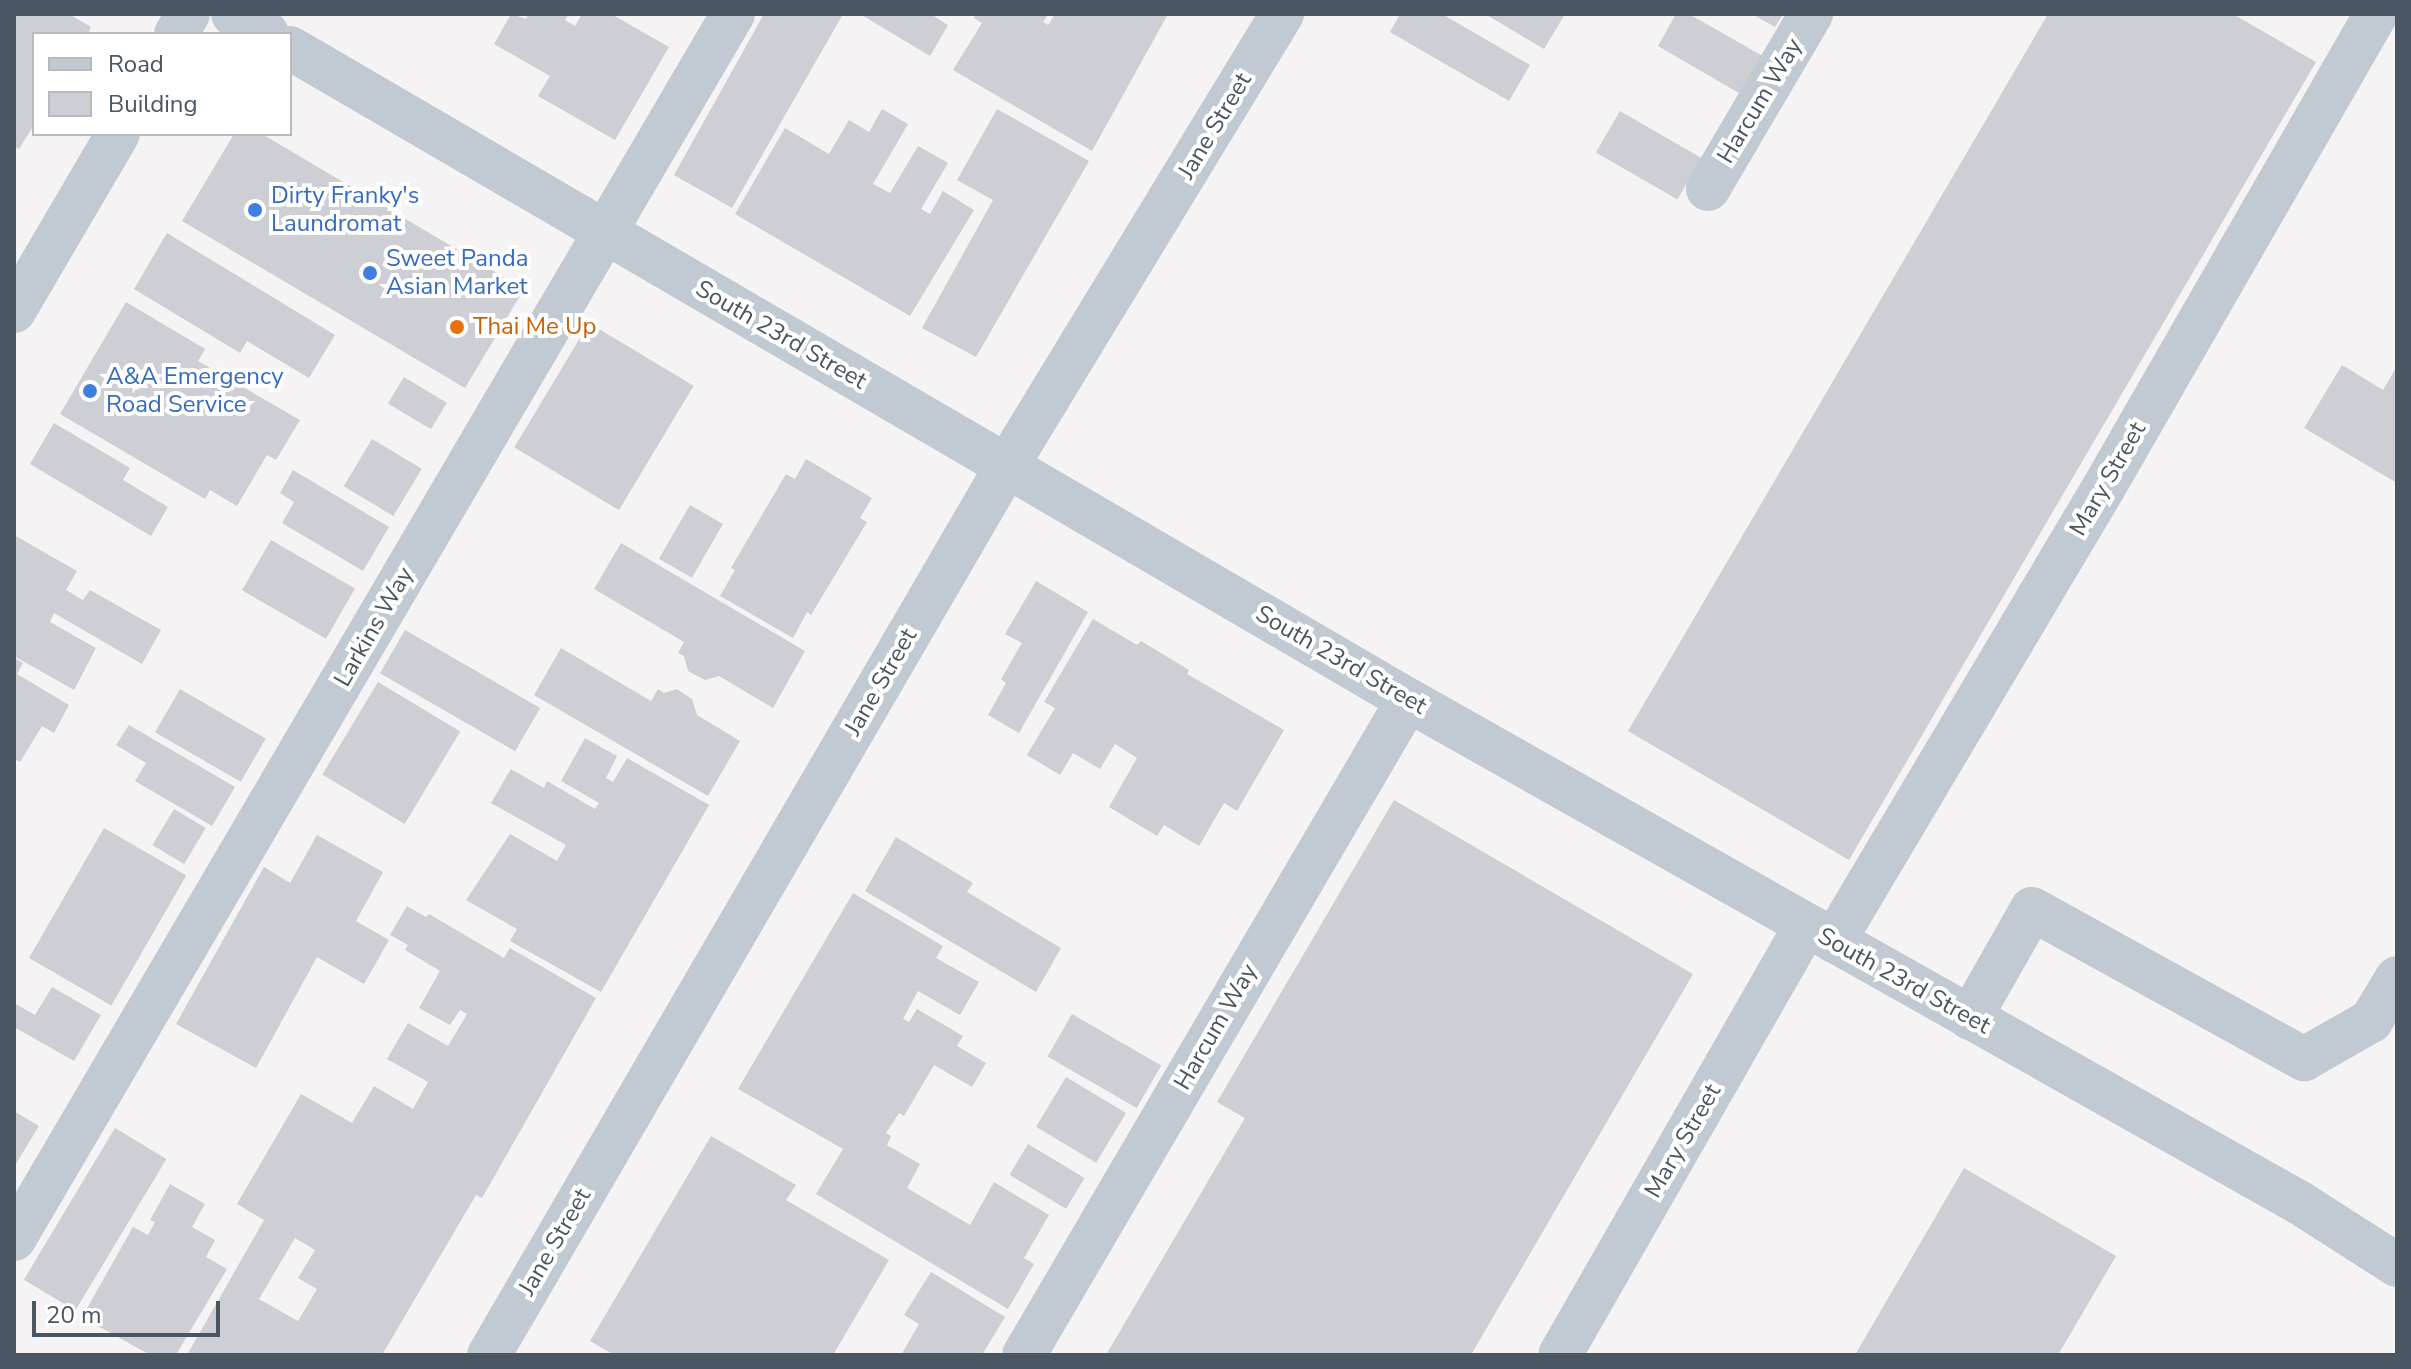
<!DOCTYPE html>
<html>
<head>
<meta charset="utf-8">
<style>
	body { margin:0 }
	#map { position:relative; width:2411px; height:1369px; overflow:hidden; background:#f5f3f3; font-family:"Nunito Sans",sans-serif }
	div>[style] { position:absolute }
	.building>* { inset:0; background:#cdcfd5; transform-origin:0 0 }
	.minor>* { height:44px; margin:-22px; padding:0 22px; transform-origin:22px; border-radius:22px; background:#c1cad2 }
	.dots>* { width:22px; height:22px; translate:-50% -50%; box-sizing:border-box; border:4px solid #fff; border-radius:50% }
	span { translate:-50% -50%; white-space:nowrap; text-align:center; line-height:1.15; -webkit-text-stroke:8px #fff; paint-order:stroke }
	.street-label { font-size:24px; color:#4a5661 }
	.shop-label { font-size:24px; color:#366cbe }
	.left { translate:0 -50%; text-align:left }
	.food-label { font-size:24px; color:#c56008 }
	.frame { position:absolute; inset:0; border:16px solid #4a5661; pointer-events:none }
	.legend { position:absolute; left:32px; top:32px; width:260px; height:104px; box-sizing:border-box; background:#fff; border:2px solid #b7bbc0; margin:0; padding:10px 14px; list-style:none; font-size:24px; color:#4a5661 }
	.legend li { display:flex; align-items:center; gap:16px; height:40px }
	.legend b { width:40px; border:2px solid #b7bbc0 }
	.scale { position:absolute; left:32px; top:1301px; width:188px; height:36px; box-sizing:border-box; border:4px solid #4a5661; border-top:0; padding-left:10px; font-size:24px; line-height:28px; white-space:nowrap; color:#4a5661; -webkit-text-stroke:6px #fff; paint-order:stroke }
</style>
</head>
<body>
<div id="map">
	<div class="building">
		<div style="clip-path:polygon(14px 14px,69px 14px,91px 27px,88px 34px,34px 34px,34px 125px,19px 149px,14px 146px)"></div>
		<div style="clip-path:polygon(511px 14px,526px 19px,529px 14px,569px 14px,565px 20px,575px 26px,582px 14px,611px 14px,669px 47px,615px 140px,538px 96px,550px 76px,494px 44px)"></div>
		<div style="clip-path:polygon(764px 14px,843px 14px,732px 208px,674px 175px)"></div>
		<div style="clip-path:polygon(860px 14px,930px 14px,948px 25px,930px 56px)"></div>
		<div style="clip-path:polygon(976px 14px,1044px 14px,1047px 16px,1043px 22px,1048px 25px,1055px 14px,1168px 14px,1092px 151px,953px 70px,982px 23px,974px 18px)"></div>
		<div style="clip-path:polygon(1400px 14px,1442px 14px,1530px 65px,1509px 101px,1390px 32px)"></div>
		<div style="clip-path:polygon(1485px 14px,1565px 14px,1544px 49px)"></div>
		<div style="clip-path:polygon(1676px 14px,1689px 14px,1766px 58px,1744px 96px,1658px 46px)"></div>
		<div style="clip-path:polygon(1752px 14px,1783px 14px,1775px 27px)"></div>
		<div style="clip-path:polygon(2048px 14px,2233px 14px,2316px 62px,1849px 860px,1628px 731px)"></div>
		<div style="clip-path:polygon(882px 109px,908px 124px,873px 184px,890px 193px,918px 146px,948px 163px,921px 209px,930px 214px,943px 191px,974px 210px,910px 316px,735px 214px,785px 128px,829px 154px,849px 120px,869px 132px)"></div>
		<div style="clip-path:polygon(997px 109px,1089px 161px,976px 357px,922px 328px,993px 200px,957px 180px)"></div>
		<div style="left:1620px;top:111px;width:94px;height:48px;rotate:30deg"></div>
		<div style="clip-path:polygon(234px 134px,262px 134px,524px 289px,465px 388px,182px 221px)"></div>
		<div style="clip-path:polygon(167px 233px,335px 335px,309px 378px,247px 341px,240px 353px,134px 289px)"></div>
		<div style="clip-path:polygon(126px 302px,205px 349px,198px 361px,300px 420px,276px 460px,267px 455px,237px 506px,210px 490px,205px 499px,60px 414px)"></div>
		<div style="left:589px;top:323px;width:122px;height:145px;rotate:31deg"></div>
		<div style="clip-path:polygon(2342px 365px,2383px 390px,2397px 366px,2397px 483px,2304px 428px)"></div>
		<div style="left:404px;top:377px;width:50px;height:31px;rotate:31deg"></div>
		<div style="clip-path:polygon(54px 423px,130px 468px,123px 480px,168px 507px,151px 536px,30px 464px)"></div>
		<div style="left:372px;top:439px;width:58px;height:55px;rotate:31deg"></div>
		<div style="clip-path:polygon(806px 459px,872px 498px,860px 518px,867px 522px,811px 615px,807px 612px,793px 638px,720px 596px,735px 570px,731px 568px,786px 474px,795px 479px)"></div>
		<div style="clip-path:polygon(293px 470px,389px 527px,363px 571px,282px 523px,294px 502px,280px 493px)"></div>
		<div style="left:690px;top:505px;width:38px;height:62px;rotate:30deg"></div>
		<div style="clip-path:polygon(14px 535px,77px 571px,66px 590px,83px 600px,90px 590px,161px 630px,142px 664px,54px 613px,50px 622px,96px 648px,74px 690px,14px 656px)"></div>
		<div style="left:271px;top:540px;width:97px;height:58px;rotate:30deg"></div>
		<div style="clip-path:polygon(621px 543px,805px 651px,773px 708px,719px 676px,705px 680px,688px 671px,684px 656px,678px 653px,684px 642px,594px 589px)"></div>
		<div style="clip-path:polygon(1036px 581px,1088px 612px,1019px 733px,988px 715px,1006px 683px,1001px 679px,1022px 643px,1005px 634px)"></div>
		<div style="clip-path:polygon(1093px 619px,1137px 645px,1141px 641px,1189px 670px,1187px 674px,1284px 730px,1237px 811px,1224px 803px,1199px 846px,1164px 825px,1157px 836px,1109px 807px,1137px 758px,1115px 744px,1100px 769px,1073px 753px,1060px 775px,1027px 755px,1055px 708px,1044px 702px)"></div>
		<div style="left:405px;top:630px;width:156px;height:50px;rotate:30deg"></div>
		<div style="clip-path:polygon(561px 648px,651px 701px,658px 689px,664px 693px,677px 689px,692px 699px,697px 715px,740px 741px,708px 796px,534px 695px)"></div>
		<div style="clip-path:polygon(14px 658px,23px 663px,17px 674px,69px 705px,54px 733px,42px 726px,20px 762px,14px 759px)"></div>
		<div style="left:378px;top:682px;width:96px;height:108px;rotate:31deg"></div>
		<div style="left:180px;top:689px;width:99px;height:50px;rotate:30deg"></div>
		<div style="clip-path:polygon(129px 725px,235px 787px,212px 826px,135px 781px,146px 763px,116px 745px)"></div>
		<div style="clip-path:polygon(585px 738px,617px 756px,606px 778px,613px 782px,627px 758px,709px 805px,601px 992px,510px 941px,517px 929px,466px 900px,510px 834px,557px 861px,566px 845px,491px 803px,511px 769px,544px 788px,547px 781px,595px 809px,599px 803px,561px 781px)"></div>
		<div style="clip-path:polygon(1394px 800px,1693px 974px,1471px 1355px,1106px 1355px,1245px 1118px,1217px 1102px)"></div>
		<div style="left:174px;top:809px;width:37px;height:42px;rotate:31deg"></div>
		<div style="left:104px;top:828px;width:95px;height:150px;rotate:30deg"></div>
		<div style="clip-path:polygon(317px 835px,383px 872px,356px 921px,389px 940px,364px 984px,317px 957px,256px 1068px,176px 1024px,264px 867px,290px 883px)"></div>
		<div style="clip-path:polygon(896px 837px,973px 883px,967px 892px,1061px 948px,1036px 992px,865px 891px)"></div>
		<div style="clip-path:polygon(853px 893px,943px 946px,936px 958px,979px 982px,960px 1015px,918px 991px,903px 1019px,909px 1022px,917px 1009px,963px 1036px,957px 1046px,986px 1063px,972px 1087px,934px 1065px,904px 1116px,899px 1113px,886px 1133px,891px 1136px,887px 1145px,920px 1164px,907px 1188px,970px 1225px,994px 1182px,1049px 1215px,1024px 1258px,1034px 1264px,1008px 1309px,816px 1194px,843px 1149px,738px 1089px)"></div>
		<div style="clip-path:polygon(evenodd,407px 906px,426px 917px,429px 914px,504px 958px,510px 948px,596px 998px,482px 1198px,476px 1195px,382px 1355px,187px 1355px,264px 1220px,237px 1204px,301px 1094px,352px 1123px,374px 1086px,413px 1109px,428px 1082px,387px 1059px,408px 1023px,448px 1046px,467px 1014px,460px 1010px,450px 1025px,419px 1008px,440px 971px,405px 950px,408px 945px,390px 935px,407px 906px,295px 1238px,315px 1250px,298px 1278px,317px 1289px,298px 1321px,259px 1299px,295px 1238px)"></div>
		<div style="clip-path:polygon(52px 987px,101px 1015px,74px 1061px,14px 1027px,14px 1003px,35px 1015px)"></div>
		<div style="left:1072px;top:1014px;width:103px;height:49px;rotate:30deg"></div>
		<div style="left:1066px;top:1077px;width:70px;height:58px;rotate:31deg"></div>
		<div style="clip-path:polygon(14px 1111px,39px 1126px,14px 1167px)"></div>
		<div style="left:115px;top:1128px;width:60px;height:177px;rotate:31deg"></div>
		<div style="clip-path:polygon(711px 1136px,796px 1185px,786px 1200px,889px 1260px,833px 1355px,614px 1355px,590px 1341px)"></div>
		<div style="left:1028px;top:1144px;width:66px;height:36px;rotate:31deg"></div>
		<div style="clip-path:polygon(1964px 1168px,2116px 1256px,2058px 1355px,1855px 1355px)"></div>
		<div style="clip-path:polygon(170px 1184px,205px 1204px,192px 1227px,215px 1240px,206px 1257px,227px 1269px,176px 1355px,150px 1355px,82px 1317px,133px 1227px,148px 1235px,155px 1222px,150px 1220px)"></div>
		<div style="clip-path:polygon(931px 1272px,1005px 1317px,982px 1355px,901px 1355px,919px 1324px,904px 1315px)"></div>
	</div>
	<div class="minor">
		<div style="left:233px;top:14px;width:39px;rotate:30deg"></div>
		<div style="left:176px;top:34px;width:23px;rotate:-59deg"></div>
		<div style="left:290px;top:48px;width:1294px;rotate:30.25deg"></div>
		<div style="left:1408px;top:700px;width:1024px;rotate:29.42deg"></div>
		<div style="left:2300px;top:1203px;width:115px;rotate:32.6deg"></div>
		<div style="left:1708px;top:189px;width:203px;rotate:-59.5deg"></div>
		<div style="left:14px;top:311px;width:205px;rotate:-59.6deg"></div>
		<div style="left:1834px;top:941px;width:528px;rotate:-59.26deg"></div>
		<div style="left:2104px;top:487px;width:546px;rotate:-60.1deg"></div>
		<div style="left:1970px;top:1018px;width:125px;rotate:-60.4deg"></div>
		<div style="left:2032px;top:909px;width:311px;rotate:28.9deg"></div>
		<div style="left:2304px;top:1059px;width:77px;rotate:-29.6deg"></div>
		<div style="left:2371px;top:1021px;width:50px;rotate:-58.8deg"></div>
		<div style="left:14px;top:1239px;width:1420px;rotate:-59.59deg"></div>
		<div style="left:489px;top:1355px;width:1031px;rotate:-59.78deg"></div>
		<div style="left:1008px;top:464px;width:527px;rotate:-58.66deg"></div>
		<div style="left:1024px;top:1355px;width:759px;rotate:-59.62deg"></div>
		<div style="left:1560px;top:1355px;width:495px;rotate:-60.2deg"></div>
	</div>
	<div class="dots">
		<div style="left:255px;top:210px;background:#3f7fe0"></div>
		<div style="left:370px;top:273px;background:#3f7fe0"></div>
		<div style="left:457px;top:327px;background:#e8710a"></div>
		<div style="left:90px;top:391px;background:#3f7fe0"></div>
	</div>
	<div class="street-label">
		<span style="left:1760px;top:101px;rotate:-59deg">Harcum Way</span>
		<span style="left:1215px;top:126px;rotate:-59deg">Jane Street</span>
		<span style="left:781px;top:335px;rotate:30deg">South 23rd Street</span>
		<span style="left:2108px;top:479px;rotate:-60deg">Mary Street</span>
		<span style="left:374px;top:627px;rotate:-60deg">Larkins Way</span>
		<span style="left:1341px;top:660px;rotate:30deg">South 23rd Street</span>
		<span style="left:881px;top:682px;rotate:-60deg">Jane Street</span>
		<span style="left:1904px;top:981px;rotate:29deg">South 23rd Street</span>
		<span style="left:1216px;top:1027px;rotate:-60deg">Harcum Way</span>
		<span style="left:1683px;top:1141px;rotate:-60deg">Mary Street</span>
		<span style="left:555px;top:1242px;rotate:-60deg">Jane Street</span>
	</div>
	<div class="shop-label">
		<span class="left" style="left:271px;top:210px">Dirty Franky's<br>Laundromat</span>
		<span class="left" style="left:386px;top:273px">Sweet Panda<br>Asian Market</span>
		<span class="left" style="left:106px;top:391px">A&amp;A Emergency<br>Road Service</span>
	</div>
	<div class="food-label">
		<span class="left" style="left:473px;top:327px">Thai Me Up</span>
	</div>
	<div class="frame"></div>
	<ul class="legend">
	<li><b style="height:10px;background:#c1cad2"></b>Road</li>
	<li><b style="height:22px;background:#cdcfd5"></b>Building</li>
	</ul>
	<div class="scale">20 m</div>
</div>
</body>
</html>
